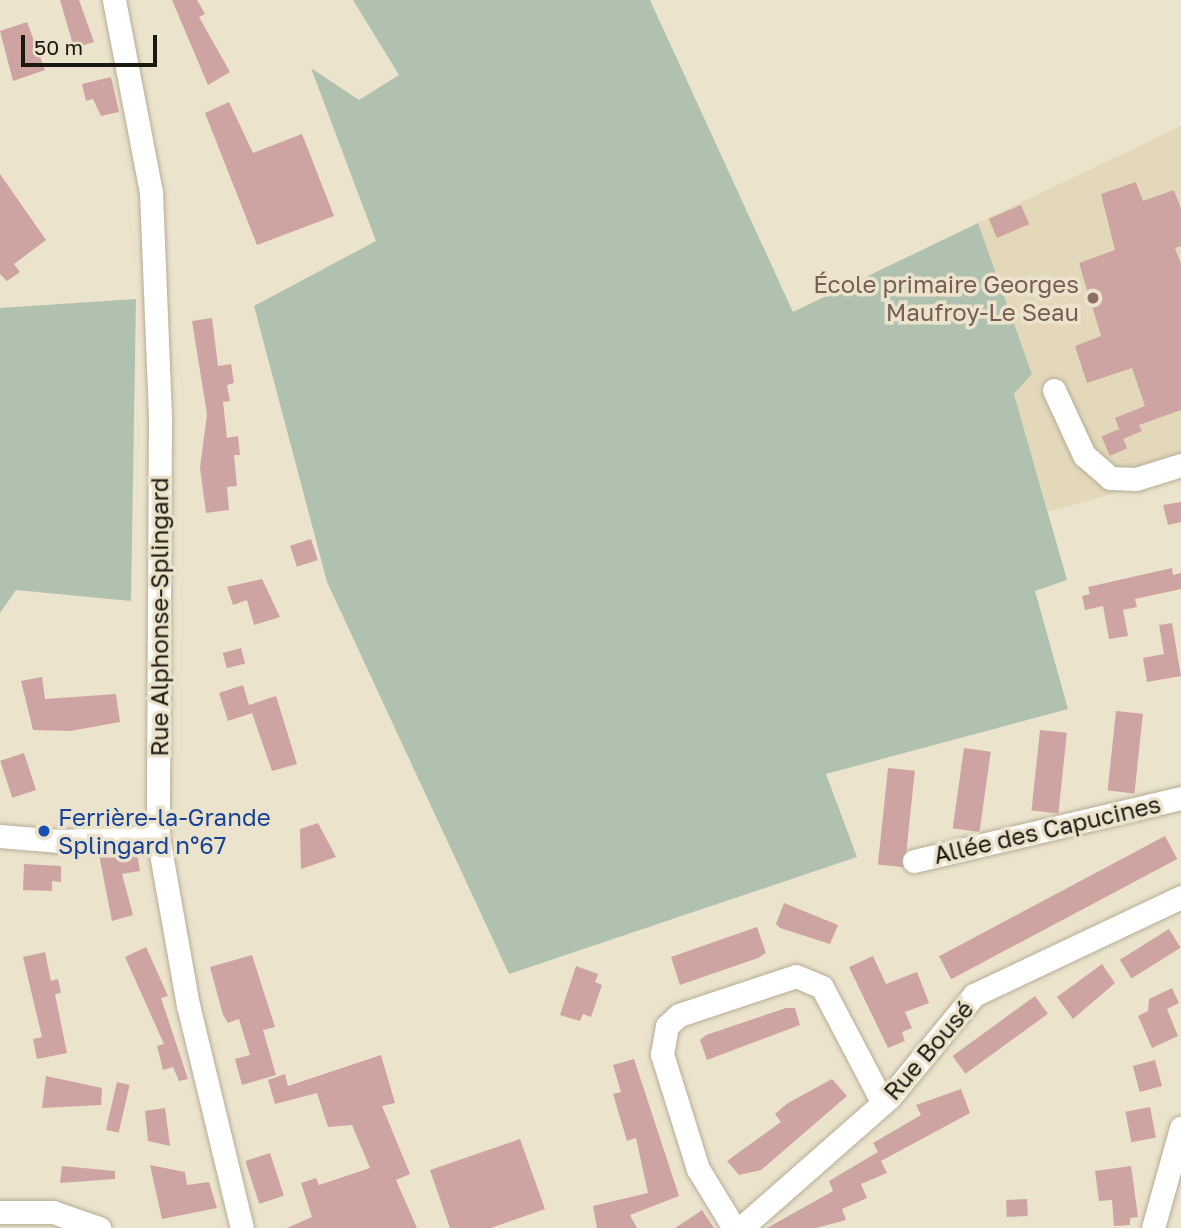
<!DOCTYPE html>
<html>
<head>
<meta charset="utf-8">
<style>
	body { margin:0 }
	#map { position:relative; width:1181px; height:1228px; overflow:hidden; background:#ece3cc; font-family:"Golos Text",sans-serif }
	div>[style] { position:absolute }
	.built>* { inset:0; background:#e3d8ba }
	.green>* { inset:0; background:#b0c2af }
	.building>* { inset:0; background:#cea4a2; transform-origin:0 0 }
	.roads { filter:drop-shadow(0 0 2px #b5ad97) drop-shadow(0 0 2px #b5ad97) }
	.minor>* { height:23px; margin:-11.5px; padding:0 11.5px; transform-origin:11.5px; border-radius:11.5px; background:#fff }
	.dots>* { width:19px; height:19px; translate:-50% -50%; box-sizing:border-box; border:4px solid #ece3cc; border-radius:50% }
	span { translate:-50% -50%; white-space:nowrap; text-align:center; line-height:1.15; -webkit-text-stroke:7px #ece3cc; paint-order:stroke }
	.education-label { font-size:24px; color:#785e54 }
	.right { translate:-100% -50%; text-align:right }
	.street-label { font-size:24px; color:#1b1810 }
	.transit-label { font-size:24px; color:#164399 }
	.left { translate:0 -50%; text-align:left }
	.scale { position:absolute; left:21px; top:35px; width:136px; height:32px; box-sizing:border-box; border:4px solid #1b1810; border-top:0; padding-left:9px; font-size:21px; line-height:24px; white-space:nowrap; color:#1b1810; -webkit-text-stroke:5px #ece3cc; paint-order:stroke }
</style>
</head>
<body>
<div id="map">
	<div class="built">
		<div style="clip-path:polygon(1181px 126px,1181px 474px,1048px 512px,1014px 394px,1032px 374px,978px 223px)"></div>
	</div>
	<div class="green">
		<div style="clip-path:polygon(353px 0,650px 0,793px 312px,978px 223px,1032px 374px,1014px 394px,1067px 580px,1035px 591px,1068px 709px,826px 774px,857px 857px,509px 974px,327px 582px,254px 306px,376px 241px,311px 68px,359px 100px,399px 75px)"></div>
		<div style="clip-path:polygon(136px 299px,131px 601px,16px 590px,0 613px,0 308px)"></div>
	</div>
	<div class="building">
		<div style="clip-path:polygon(60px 0,79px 0,94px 42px,74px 48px)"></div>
		<div style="clip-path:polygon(172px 0,197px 0,205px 14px,199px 17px,230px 72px,208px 85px)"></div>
		<div style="clip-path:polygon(27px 22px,45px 70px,13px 81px,0 31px)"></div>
		<div style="clip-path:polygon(111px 77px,119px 112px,101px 116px,93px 99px,86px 101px,82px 84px)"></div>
		<div style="clip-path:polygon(229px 102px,253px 153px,302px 134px,334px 216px,257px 245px,205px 113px)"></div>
		<div style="clip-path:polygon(0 174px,46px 240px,14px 264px,20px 272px,7px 281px,0 274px)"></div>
		<div style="clip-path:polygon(1136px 182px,1143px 201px,1174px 190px,1181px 209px,1181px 246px,1175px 248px,1181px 264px,1181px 410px,1139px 425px,1142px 431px,1123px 439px,1115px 418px,1145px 406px,1132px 368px,1087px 383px,1075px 346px,1101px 336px,1079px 263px,1115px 250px,1101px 194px)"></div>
		<div style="left:1021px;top:205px;width:21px;height:35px;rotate:67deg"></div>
		<div style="clip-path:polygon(212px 318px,218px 366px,231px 364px,234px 383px,227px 385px,230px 401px,223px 402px,227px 438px,238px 436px,240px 455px,234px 455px,237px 486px,227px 487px,229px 510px,206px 513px,200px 468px,207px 414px,192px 321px)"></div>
		<div style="left:1119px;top:429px;width:21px;height:19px;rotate:67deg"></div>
		<div style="clip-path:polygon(1181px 502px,1181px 522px,1168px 525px,1163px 505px)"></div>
		<div style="left:311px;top:539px;width:22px;height:22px;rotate:72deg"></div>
		<div style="clip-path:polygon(1172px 568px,1173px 575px,1181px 573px,1181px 589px,1135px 599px,1137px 607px,1123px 610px,1128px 636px,1109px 639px,1103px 606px,1085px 610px,1082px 596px,1090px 594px,1088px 587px)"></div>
		<div style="clip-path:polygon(262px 579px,280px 617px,254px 625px,247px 600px,233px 605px,227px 587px)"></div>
		<div style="clip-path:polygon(1172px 623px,1181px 676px,1147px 682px,1143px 658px,1164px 654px,1159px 625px)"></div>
		<div style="left:241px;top:648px;width:16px;height:19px;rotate:75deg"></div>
		<div style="clip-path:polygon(42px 677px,45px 699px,116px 694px,120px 722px,70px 731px,33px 730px,21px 681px)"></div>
		<div style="clip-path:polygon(243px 685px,249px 705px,276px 696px,297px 764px,272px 771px,252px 713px,228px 721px,219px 693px)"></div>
		<div style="left:1116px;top:711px;width:27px;height:80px;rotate:6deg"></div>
		<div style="left:1040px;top:730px;width:27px;height:81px;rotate:6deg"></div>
		<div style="left:964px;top:748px;width:27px;height:81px;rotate:8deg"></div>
		<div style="left:24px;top:753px;width:39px;height:25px;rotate:72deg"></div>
		<div style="left:888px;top:768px;width:27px;height:97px;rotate:6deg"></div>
		<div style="clip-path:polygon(318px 823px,336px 857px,301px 869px,300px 829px)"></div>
		<div style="left:1165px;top:836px;width:26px;height:256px;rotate:62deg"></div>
		<div style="clip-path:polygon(137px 852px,140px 871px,122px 874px,133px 915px,112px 921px,99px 855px)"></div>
		<div style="clip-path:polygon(24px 864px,61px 866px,61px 882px,52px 881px,52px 891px,23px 890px)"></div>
		<div style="clip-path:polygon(784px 903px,838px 925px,830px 944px,780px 928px,776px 924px)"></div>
		<div style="clip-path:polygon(757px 927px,766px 953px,758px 958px,680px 985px,671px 957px)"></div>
		<div style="left:1169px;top:929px;width:22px;height:58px;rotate:58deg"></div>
		<div style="clip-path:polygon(146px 947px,168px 996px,161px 998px,188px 1079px,179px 1081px,173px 1067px,163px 1070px,157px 1046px,164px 1044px,125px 957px)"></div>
		<div style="clip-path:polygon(45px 952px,51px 981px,58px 979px,61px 993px,55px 994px,67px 1053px,37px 1059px,33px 1039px,42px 1037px,23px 957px)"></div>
		<div style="clip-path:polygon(252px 955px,275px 1027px,263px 1030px,276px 1075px,242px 1085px,235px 1059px,250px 1055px,239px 1019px,228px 1023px,223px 1015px,210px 967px)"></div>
		<div style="clip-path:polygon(873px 956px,886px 984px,917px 972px,929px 1003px,905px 1012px,912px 1028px,902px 1032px,905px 1041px,888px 1048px,849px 967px)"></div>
		<div style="clip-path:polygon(1102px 964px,1115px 983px,1073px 1019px,1057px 997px)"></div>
		<div style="clip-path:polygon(576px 966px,598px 974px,595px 982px,602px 985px,591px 1017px,583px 1014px,580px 1021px,560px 1015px)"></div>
		<div style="clip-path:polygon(1172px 988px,1179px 1003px,1167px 1009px,1178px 1036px,1152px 1048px,1138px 1016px,1148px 1011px,1149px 999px)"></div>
		<div style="left:1035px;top:996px;width:22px;height:102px;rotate:54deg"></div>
		<div style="clip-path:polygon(786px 1008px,795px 1008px,800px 1025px,707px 1060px,700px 1040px,706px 1035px)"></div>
		<div style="clip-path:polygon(381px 1055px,395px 1103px,382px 1106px,410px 1174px,396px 1180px,417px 1228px,287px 1228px,312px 1217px,301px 1183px,316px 1178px,319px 1185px,370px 1168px,352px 1125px,328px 1127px,317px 1093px,275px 1104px,268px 1080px,285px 1074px,288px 1086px)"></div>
		<div style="clip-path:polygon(634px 1059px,679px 1196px,630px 1215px,637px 1228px,597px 1228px,593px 1206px,648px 1193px,636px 1138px,627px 1141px,613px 1094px,621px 1092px,613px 1065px)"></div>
		<div style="left:1155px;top:1060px;width:27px;height:23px;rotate:75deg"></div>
		<div style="clip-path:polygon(46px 1076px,102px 1088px,101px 1105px,42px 1108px)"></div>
		<div style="clip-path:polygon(832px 1079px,847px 1096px,761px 1170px,739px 1175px,727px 1161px,781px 1122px,775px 1114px,788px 1103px)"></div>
		<div style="left:117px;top:1082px;width:13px;height:49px;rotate:13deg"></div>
		<div style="clip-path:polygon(961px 1089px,970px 1113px,881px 1161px,887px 1173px,861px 1184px,867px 1198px,842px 1209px,846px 1220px,816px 1228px,767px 1228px,833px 1191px,829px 1181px,878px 1152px,873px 1143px,921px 1115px,916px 1105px)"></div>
		<div style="left:1150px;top:1107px;width:31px;height:25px;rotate:79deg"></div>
		<div style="clip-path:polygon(165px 1108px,170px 1146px,148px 1141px,145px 1111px)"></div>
		<div style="clip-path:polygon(520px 1139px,545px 1209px,491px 1228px,450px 1228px,430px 1170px)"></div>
		<div style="left:270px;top:1153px;width:45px;height:26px;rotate:72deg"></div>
		<div style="clip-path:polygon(150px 1165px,185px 1172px,187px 1185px,209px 1182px,217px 1208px,162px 1219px)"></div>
		<div style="clip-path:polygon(62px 1166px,115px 1171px,115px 1179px,60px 1183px)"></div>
		<div style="clip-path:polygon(1131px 1166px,1138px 1217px,1130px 1218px,1130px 1225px,1114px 1226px,1112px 1200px,1099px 1201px,1095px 1171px)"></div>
		<div style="left:1027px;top:1199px;width:17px;height:21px;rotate:87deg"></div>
		<div style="clip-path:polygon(702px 1210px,714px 1228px,675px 1228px,695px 1215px)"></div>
	</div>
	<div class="roads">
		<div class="minor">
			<div style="left:114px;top:0;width:196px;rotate:79.1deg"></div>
			<div style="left:151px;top:192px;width:226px;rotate:87.7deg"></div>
			<div style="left:160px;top:418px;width:419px;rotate:90.3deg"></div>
			<div style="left:158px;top:837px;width:171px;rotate:79.9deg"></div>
			<div style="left:188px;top:1005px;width:229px;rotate:76.4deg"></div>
			<div style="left:1054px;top:390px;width:72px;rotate:65.2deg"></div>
			<div style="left:1084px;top:455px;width:35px;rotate:41deg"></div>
			<div style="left:1110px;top:478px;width:26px;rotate:2deg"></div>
			<div style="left:1136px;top:479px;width:47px;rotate:-17.3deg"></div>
			<div style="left:0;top:836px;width:59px;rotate:4.8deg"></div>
			<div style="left:59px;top:841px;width:99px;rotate:-2.3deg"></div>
			<div style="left:914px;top:861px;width:274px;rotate:-13.3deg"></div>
			<div style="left:0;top:1212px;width:53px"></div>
			<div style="left:53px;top:1212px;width:49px;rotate:19.2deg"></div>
			<div style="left:734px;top:1228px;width:69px;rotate:-121.4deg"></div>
			<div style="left:698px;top:1169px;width:121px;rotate:-107.4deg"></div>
			<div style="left:662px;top:1054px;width:28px;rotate:-80deg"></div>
			<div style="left:667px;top:1026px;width:16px;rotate:-43deg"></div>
			<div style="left:679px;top:1015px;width:123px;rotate:-18.4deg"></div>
			<div style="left:796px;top:976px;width:28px;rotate:23deg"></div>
			<div style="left:822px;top:987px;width:131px;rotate:62.3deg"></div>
			<div style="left:741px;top:1228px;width:197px;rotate:-41.3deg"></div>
			<div style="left:889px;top:1098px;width:134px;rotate:-50.5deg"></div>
			<div style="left:974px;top:995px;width:229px;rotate:-25.3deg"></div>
			<div style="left:1153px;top:1228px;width:104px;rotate:-74.4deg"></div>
		</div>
	</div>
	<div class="dots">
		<div style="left:1093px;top:298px;background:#8d6e63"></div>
		<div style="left:44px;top:831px;background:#1a4fb4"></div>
	</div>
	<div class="education-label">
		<span class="right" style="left:1079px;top:298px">École primaire Georges<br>Maufroy-Le Seau</span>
	</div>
	<div class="street-label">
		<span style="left:159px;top:617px;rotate:-90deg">Rue Alphonse-Splingard</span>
		<span style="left:1047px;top:829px;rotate:-13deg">Allée des Capucines</span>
		<span style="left:928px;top:1050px;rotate:-49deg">Rue Bousé</span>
	</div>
	<div class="transit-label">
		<span class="left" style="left:58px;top:831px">Ferrière-la-Grande<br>Splingard n°67</span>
	</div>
	<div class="scale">50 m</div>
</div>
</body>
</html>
